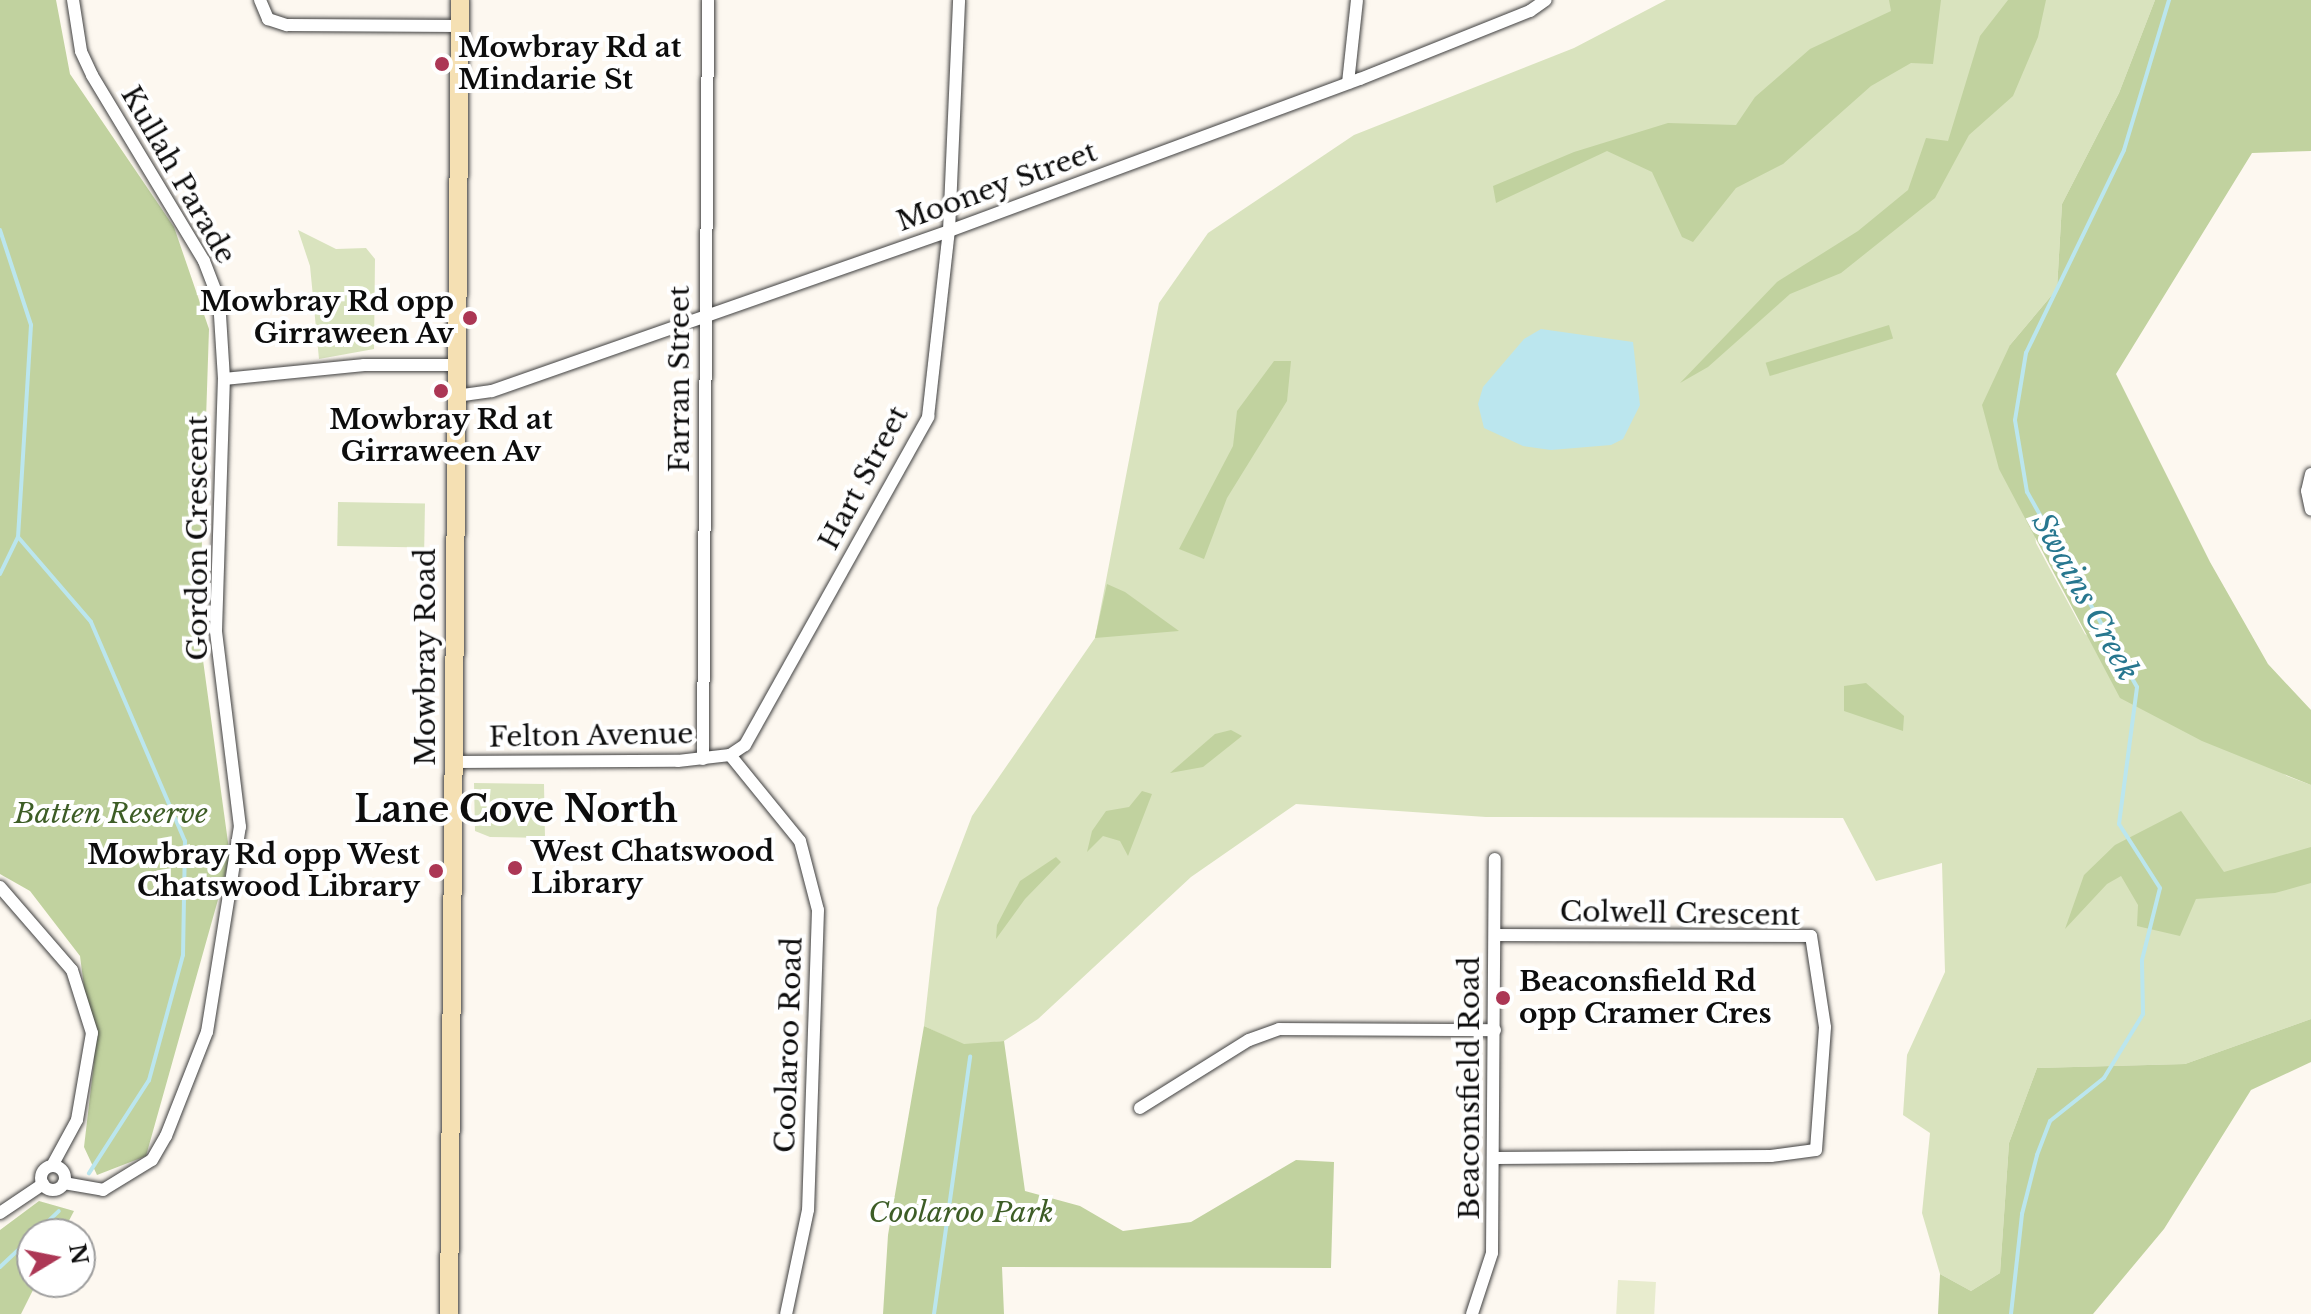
<!DOCTYPE html>
<html>
<head>
<meta charset="utf-8">
<style>
	body { margin:0 }
	#map { position:relative; width:2311px; height:1314px; overflow:hidden; background:#fdf8f0; font-family:"Libre Baskerville",serif }
	div>[style] { position:absolute }
	.green>* { inset:0; background:#d9e3be; transform-origin:0 0 }
	.forest>* { inset:0; background:#c1d29f; transform-origin:0 0 }
	.pitch>* { inset:0; background:#e8ecce; transform-origin:0 0 }
	.water>* { inset:0; background:#bbe6ee }
	.stream>* { height:4px; margin:-2px; padding:0 2px; transform-origin:2px; border-radius:2px; background:#bbe6ee }
	.roads { filter:drop-shadow(0 0 2px #404040) drop-shadow(0 0 2px #404040) }
	.minor>* { height:12px; margin:-6px; padding:0 6px; transform-origin:6px; border-radius:6px; background:#fff }
	.minor>.ring { margin:-6px; padding:0; box-sizing:content-box; background:none; border:12px solid #fff; border-radius:50% }
	.secondary>* { height:18px; margin:-9px; padding:0 9px; transform-origin:9px; border-radius:9px; background:#f5e0b3 }
	.dots>* { width:22px; height:22px; translate:-50% -50%; box-sizing:border-box; border:4px solid #fff; border-radius:50% }
	span { translate:-50% -50%; white-space:nowrap; text-align:center; line-height:1.15; -webkit-text-stroke:8px #fff; paint-order:stroke }
	.poi-label { font-size:28px; color:#0d0d0d; font-weight:700 }
	.left { translate:0 -50%; text-align:left }
	.right { translate:-100% -50%; text-align:right }
	.street-label { font-size:28px; color:#0d0d0d }
	.park-label { font-size:28px; color:#3d5d26; font-style:italic }
	.water-label { font-size:30px; color:#27778f; font-style:italic }
	.district-label { font-size:36px; color:#0d0d0d; font-weight:700 }
	.north { position:absolute; left:16px; top:1218px; width:80px; height:80px; box-sizing:border-box; background:#fff; border:2px solid #9e9e9e; border-radius:50%; rotate:80deg; font-size:22px; font-weight:700; line-height:32px; text-align:center; color:#0d0d0d }
	.north::after { content:''; display:block; margin:auto; width:28px; height:36px; background:#ac3755; clip-path:polygon(50% 0,100% 100%,50% 72%,0 100%) }
</style>
</head>
<body>
<div id="map">
	<div class="green">
		<div style="clip-path:polygon(1666px 0,2155px 0,2119px 93px,2062px 204px,2057px 289px,2010px 345px,2036px 543px,2085px 634px,2287px 776px,2311px 785px,2311px 1019px,2185px 1064px,2037px 1068px,2009px 1143px,2000px 1273px,1971px 1291px,1940px 1274px,1922px 1213px,1930px 1133px,1903px 1115px,1907px 1055px,1945px 972px,1942px 863px,1876px 881px,1843px 818px,1486px 817px,1296px 804px,1191px 877px,1038px 1019px,1004px 1041px,964px 1045px,924px 1026px,937px 908px,972px 816px,1095px 638px,1159px 303px,1208px 233px,1354px 135px,1574px 48px)"></div>
		<div style="clip-path:polygon(298px 230px,336px 249px,366px 248px,375px 259px,374px 349px,319px 359px,310px 266px)"></div>
		<div style="left:338px;top:502px;width:87px;height:44px;rotate:1deg"></div>
		<div style="clip-path:polygon(474px 783px,544px 784px,545px 838px,490px 837px,475px 831px)"></div>
	</div>
	<div class="forest">
		<div style="clip-path:polygon(0 0,56px 0,70px 74px,174px 227px,209px 329px,199px 631px,230px 857px,146px 1156px,97px 1175px,84px 1147px,94px 1062px,80px 956px,30px 891px,0 874px)"></div>
		<div style="clip-path:polygon(1889px 0,1941px 0,1933px 64px,1911px 63px,1871px 86px,1783px 164px,1736px 188px,1693px 242px,1682px 237px,1652px 172px,1607px 151px,1496px 203px,1493px 186px,1574px 152px,1668px 123px,1736px 125px,1755px 97px,1810px 49px,1891px 11px)"></div>
		<div style="clip-path:polygon(2008px 0,2046px 0,2038px 37px,2013px 96px,1969px 135px,1935px 198px,1841px 273px,1790px 294px,1708px 367px,1680px 383px,1777px 282px,1858px 231px,1908px 190px,1926px 138px,1948px 141px,1980px 36px)"></div>
		<div style="clip-path:polygon(2155px 0,2311px 0,2311px 151px,2252px 153px,2116px 374px,2210px 562px,2268px 664px,2311px 710px,2311px 785px,2202px 741px,2120px 698px,1999px 469px,1982px 405px,2010px 345px,2057px 289px,2062px 204px,2119px 93px)"></div>
		<div style="left:1889px;top:325px;width:14px;height:129px;rotate:73deg"></div>
		<div style="clip-path:polygon(1274px 361px,1291px 361px,1287px 401px,1227px 498px,1204px 559px,1179px 549px,1233px 446px,1237px 411px)"></div>
		<div style="clip-path:polygon(1107px 584px,1125px 592px,1179px 631px,1095px 638px)"></div>
		<div style="clip-path:polygon(1866px 683px,1904px 716px,1903px 731px,1844px 711px,1844px 686px)"></div>
		<div style="clip-path:polygon(1231px 730px,1242px 736px,1203px 767px,1170px 773px,1215px 734px)"></div>
		<div style="clip-path:polygon(1142px 791px,1152px 794px,1128px 856px,1120px 841px,1103px 836px,1087px 852px,1092px 831px,1106px 811px,1129px 807px)"></div>
		<div style="clip-path:polygon(2181px 811px,2224px 872px,2311px 847px,2311px 883px,2275px 893px,2196px 899px,2180px 936px,2137px 926px,2138px 905px,2121px 876px,2107px 884px,2065px 929px,2084px 875px,2115px 845px)"></div>
		<div style="clip-path:polygon(1056px 857px,1061px 862px,1025px 899px,996px 939px,997px 925px,1020px 881px)"></div>
		<div style="clip-path:polygon(2311px 1019px,2311px 1062px,2251px 1090px,2164px 1229px,2093px 1314px,1938px 1314px,1940px 1274px,1971px 1291px,2000px 1273px,2009px 1143px,2037px 1068px,2185px 1064px)"></div>
		<div style="clip-path:polygon(924px 1026px,964px 1044px,1004px 1041px,1025px 1191px,1080px 1206px,1123px 1231px,1191px 1222px,1296px 1160px,1334px 1162px,1331px 1268px,1002px 1267px,1004px 1314px,883px 1314px,888px 1235px)"></div>
		<div style="clip-path:polygon(39px 1201px,74px 1211px,62px 1234px,32px 1234px,32px 1282px,37px 1282px,21px 1314px,0 1314px,0 1230px)"></div>
	</div>
	<div class="pitch">
		<div style="left:1618px;top:1280px;width:38px;height:34px;rotate:3deg"></div>
	</div>
	<div class="water">
		<div style="clip-path:polygon(1541px 329px,1633px 342px,1640px 405px,1623px 439px,1611px 445px,1551px 450px,1523px 446px,1484px 428px,1478px 404px,1483px 387px,1524px 339px)"></div>
	</div>
	<div class="stream">
		<div style="left:0;top:230px;width:100px;rotate:71.9deg"></div>
		<div style="left:31px;top:325px;width:212px;rotate:93.5deg"></div>
		<div style="left:18px;top:537px;width:112px;rotate:49.3deg"></div>
		<div style="left:91px;top:622px;width:238px;rotate:66.8deg"></div>
		<div style="left:185px;top:841px;width:114px;rotate:91deg"></div>
		<div style="left:183px;top:955px;width:130px;rotate:105.2deg"></div>
		<div style="left:149px;top:1080px;width:111px;rotate:122.8deg"></div>
		<div style="left:0;top:574px;width:41px;rotate:-64.1deg"></div>
		<div style="left:35px;top:1234px;width:33px;rotate:-44deg"></div>
		<div style="left:0;top:1267px;width:44px;rotate:-43.2deg"></div>
		<div style="left:934px;top:1314px;width:260px;rotate:-82deg"></div>
		<div style="left:2011px;top:1314px;width:101px;rotate:-83.7deg"></div>
		<div style="left:2022px;top:1214px;width:61px;rotate:-75.7deg"></div>
		<div style="left:2037px;top:1155px;width:36px;rotate:-69deg"></div>
		<div style="left:2050px;top:1121px;width:69px;rotate:-38.5deg"></div>
		<div style="left:2104px;top:1078px;width:75px;rotate:-58.6deg"></div>
		<div style="left:2143px;top:1014px;width:54px;rotate:-91.1deg"></div>
		<div style="left:2142px;top:960px;width:74px;rotate:-76deg"></div>
		<div style="left:2160px;top:888px;width:76px;rotate:-122.6deg"></div>
		<div style="left:2119px;top:824px;width:138px;rotate:-82.5deg"></div>
		<div style="left:2137px;top:687px;width:224px;rotate:-119.4deg"></div>
		<div style="left:2027px;top:492px;width:73px;rotate:-99.5deg"></div>
		<div style="left:2015px;top:420px;width:68px;rotate:-80.7deg"></div>
		<div style="left:2026px;top:353px;width:225px;rotate:-64.2deg"></div>
		<div style="left:2124px;top:150px;width:157px;rotate:-73.3deg"></div>
	</div>
	<div class="roads">
		<div class="minor">
			<div style="left:260px;top:0;width:21px;rotate:67deg"></div>
			<div style="left:268px;top:19px;width:20px;rotate:18deg"></div>
			<div style="left:287px;top:25px;width:173px;rotate:0.3deg"></div>
			<div style="left:1348px;top:83px;width:83px;rotate:-83.8deg"></div>
			<div style="left:224px;top:379px;width:141px;rotate:-5.7deg"></div>
			<div style="left:364px;top:365px;width:92px"></div>
			<div style="left:456px;top:396px;width:36px;rotate:-8deg"></div>
			<div style="left:492px;top:391px;width:484px;rotate:-19.3deg"></div>
			<div style="left:949px;top:231px;width:438px;rotate:-20.3deg"></div>
			<div style="left:1360px;top:79px;width:183px;rotate:-21.8deg"></div>
			<div style="left:1530px;top:11px;width:19px;rotate:-35deg"></div>
			<div style="left:2311px;top:474px;width:17px;rotate:103deg"></div>
			<div style="left:2307px;top:491px;width:19px;rotate:78deg"></div>
			<div style="left:730px;top:755px;width:111px;rotate:50.9deg"></div>
			<div style="left:800px;top:841px;width:71px;rotate:75.4deg"></div>
			<div style="left:818px;top:910px;width:300px;rotate:91.9deg"></div>
			<div style="left:808px;top:1210px;width:106px;rotate:101.9deg"></div>
			<div style="left:703px;top:759px;width:759px;rotate:-89.62deg"></div>
			<div style="left:454px;top:762px;width:224px;rotate:-0.3deg"></div>
			<div style="left:678px;top:761px;width:52px;rotate:-6.6deg"></div>
			<div style="left:730px;top:755px;width:18px;rotate:-34deg"></div>
			<div style="left:745px;top:745px;width:376px;rotate:-60.8deg"></div>
			<div style="left:928px;top:417px;width:187px;rotate:-83.6deg"></div>
			<div style="left:949px;top:231px;width:231px;rotate:-87.5deg"></div>
			<div style="left:0;top:887px;width:110px;rotate:49.1deg"></div>
			<div style="left:72px;top:970px;width:66px;rotate:72.4deg"></div>
			<div style="left:92px;top:1033px;width:88px;rotate:99.8deg"></div>
			<div style="left:77px;top:1120px;width:52px;rotate:118.5deg"></div>
			<div style="left:1140px;top:1108px;width:128px;rotate:-32deg"></div>
			<div style="left:1249px;top:1040px;width:32px;rotate:-20deg"></div>
			<div style="left:1279px;top:1029px;width:216px;rotate:0.3deg"></div>
			<div style="left:1495px;top:1158px;width:276px;rotate:-0.4deg"></div>
			<div style="left:1771px;top:1156px;width:45px;rotate:-7.6deg"></div>
			<div style="left:1816px;top:1150px;width:123px;rotate:-85.8deg"></div>
			<div style="left:1825px;top:1027px;width:92px;rotate:-98.7deg"></div>
			<div style="left:1811px;top:936px;width:316px;rotate:-179.8deg"></div>
			<div class="ring" style="left:41px;top:1166px;width:12px;height:12px"></div>
			<div style="left:64px;top:1183px;width:40px;rotate:10deg"></div>
			<div style="left:103px;top:1190px;width:57px;rotate:-31.5deg"></div>
			<div style="left:152px;top:1160px;width:28px;rotate:-60deg"></div>
			<div style="left:166px;top:1136px;width:112px;rotate:-68.5deg"></div>
			<div style="left:207px;top:1032px;width:208px;rotate:-80.9deg"></div>
			<div style="left:240px;top:827px;width:197px;rotate:-97deg"></div>
			<div style="left:216px;top:631px;width:252px;rotate:-88.2deg"></div>
			<div style="left:224px;top:379px;width:79px;rotate:-93.6deg"></div>
			<div style="left:219px;top:300px;width:42px;rotate:-111deg"></div>
			<div style="left:204px;top:261px;width:217px;rotate:-121.1deg"></div>
			<div style="left:92px;top:75px;width:26px;rotate:-115deg"></div>
			<div style="left:81px;top:51px;width:52px;rotate:-98.9deg"></div>
			<div style="left:0;top:1213px;width:52px;rotate:-34deg"></div>
			<div style="left:1472px;top:1314px;width:64px;rotate:-71.8deg"></div>
			<div style="left:1492px;top:1253px;width:394px;rotate:-89.6deg"></div>
		</div>
		<div class="secondary">
			<div style="left:449px;top:1314px;width:1314px;rotate:-89.52deg"></div>
		</div>
	</div>
	<div class="dots">
		<div style="left:442px;top:64px;background:#ac3755"></div>
		<div style="left:470px;top:318px;background:#ac3755"></div>
		<div style="left:441px;top:391px;background:#ac3755"></div>
		<div style="left:515px;top:868px;background:#ac3755"></div>
		<div style="left:436px;top:871px;background:#ac3755"></div>
		<div style="left:1503px;top:998px;background:#ac3755"></div>
	</div>
	<div class="poi-label">
		<span class="left" style="left:458px;top:64px">Mowbray Rd at<br>Mindarie St</span>
		<span class="right" style="left:454px;top:318px">Mowbray Rd opp<br>Girraween Av</span>
		<span style="left:441px;top:436px">Mowbray Rd at<br>Girraween Av</span>
		<span class="left" style="left:531px;top:868px">West Chatswood<br>Library</span>
		<span class="right" style="left:420px;top:871px">Mowbray Rd opp West<br>Chatswood Library</span>
		<span class="left" style="left:1519px;top:998px">Beaconsfield Rd<br>opp Cramer Cres</span>
	</div>
	<div class="street-label">
		<span style="left:178px;top:175px;rotate:60deg">Kullah Parade</span>
		<span style="left:997px;top:187px;rotate:-20deg">Mooney Street</span>
		<span style="left:680px;top:379px;rotate:-90deg">Farran Street</span>
		<span style="left:864px;top:478px;rotate:-62deg">Hart Street</span>
		<span style="left:198px;top:538px;rotate:-90deg">Gordon Crescent</span>
		<span style="left:426px;top:657px;rotate:-90deg">Mowbray Road</span>
		<span style="left:591px;top:736px;rotate:-1deg">Felton Avenue</span>
		<span style="left:1680px;top:914px;rotate:1deg">Colwell Crescent</span>
		<span style="left:789px;top:1045px;rotate:-88deg">Coolaroo Road</span>
		<span style="left:1470px;top:1088px;rotate:-90deg">Beaconsfield Road</span>
	</div>
	<div class="park-label">
		<span style="left:111px;top:814px">Batten Reserve</span>
		<span style="left:961px;top:1213px">Coolaroo Park</span>
	</div>
	<div class="water-label">
		<span style="left:2085px;top:597px;rotate:61deg">Swains Creek</span>
	</div>
	<div class="district-label">
		<span style="left:516px;top:810px">Lane Cove North</span>
	</div>
	<div class="north">N</div>
</div>
</body>
</html>
